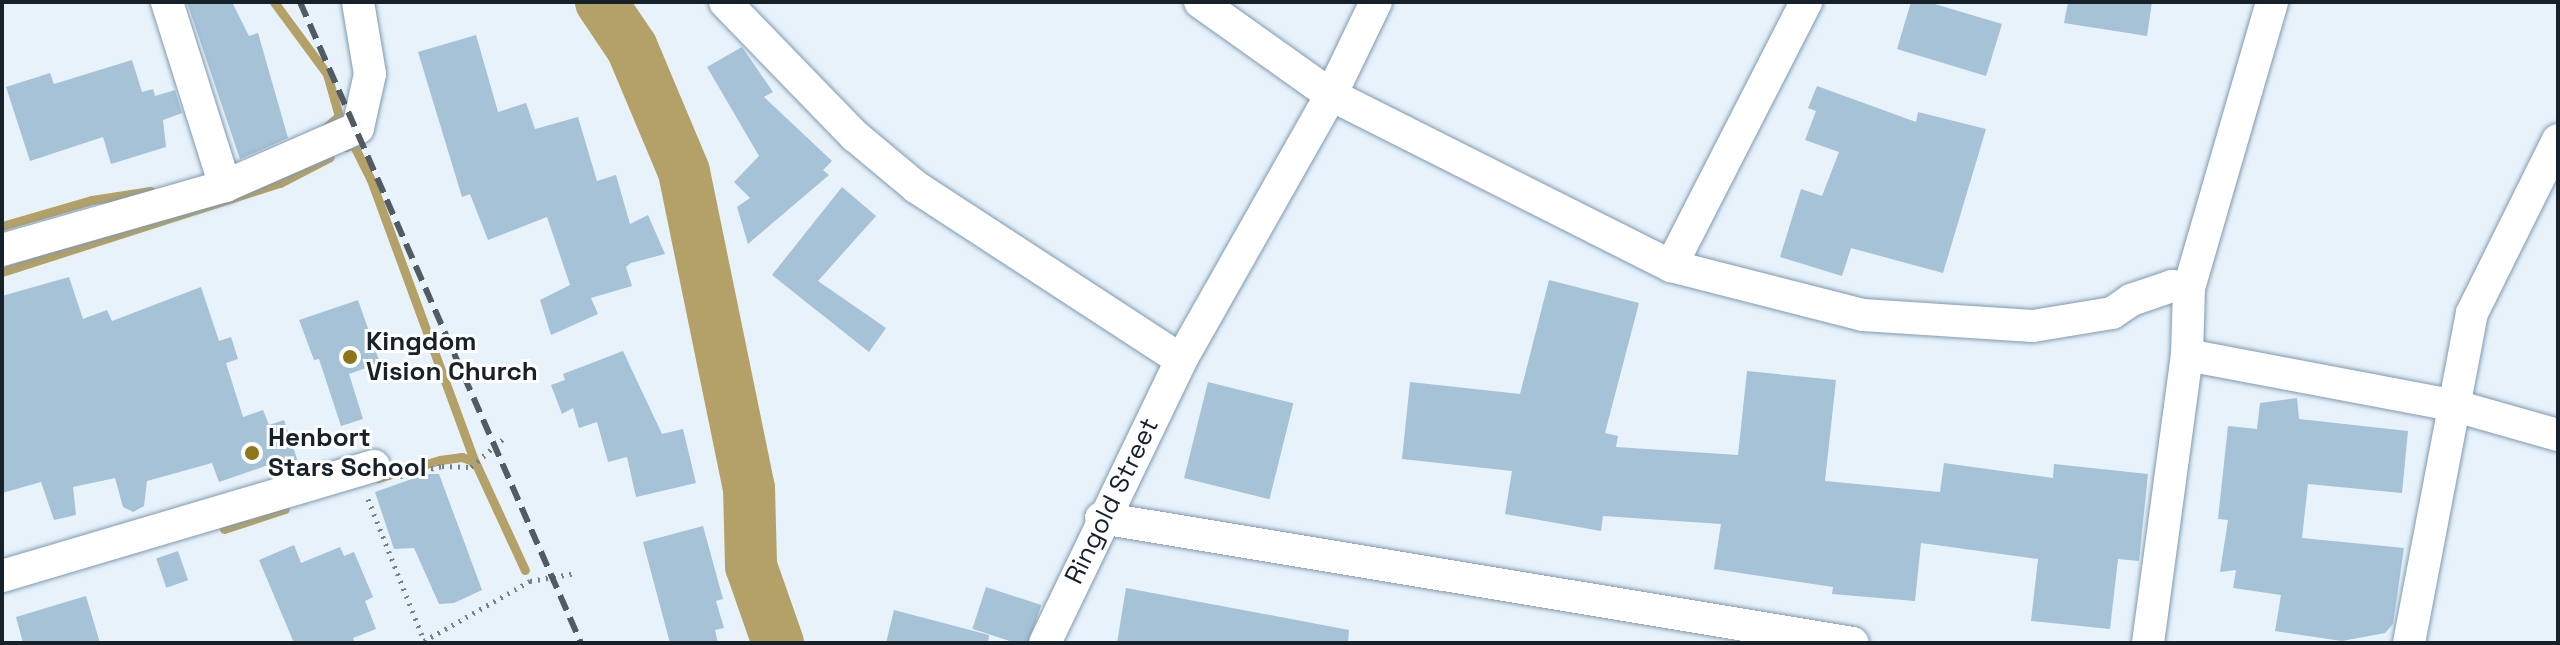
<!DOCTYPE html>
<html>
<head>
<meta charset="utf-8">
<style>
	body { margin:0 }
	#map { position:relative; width:2560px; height:645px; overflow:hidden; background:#e7f2fb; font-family:"Space Grotesk",sans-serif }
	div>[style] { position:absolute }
	.stream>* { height:9px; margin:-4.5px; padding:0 4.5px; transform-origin:4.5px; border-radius:4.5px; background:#b4a167 }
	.river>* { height:52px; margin:-26px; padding:0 26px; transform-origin:26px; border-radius:26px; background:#b4a167 }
	.building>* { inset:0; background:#a5c2d7; transform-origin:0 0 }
	.path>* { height:5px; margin-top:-2.5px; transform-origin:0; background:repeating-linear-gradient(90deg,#758088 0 2px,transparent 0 8px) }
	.roads { filter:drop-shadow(0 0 2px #7f9aaf) drop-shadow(0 0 2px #7f9aaf) }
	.minor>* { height:32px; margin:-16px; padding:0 16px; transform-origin:16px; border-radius:16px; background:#fff }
	.rail>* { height:6px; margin-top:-3px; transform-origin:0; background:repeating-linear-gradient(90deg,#505b64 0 16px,transparent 0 24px) }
	.dots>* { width:22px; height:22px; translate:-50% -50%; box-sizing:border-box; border:4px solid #fefefe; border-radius:50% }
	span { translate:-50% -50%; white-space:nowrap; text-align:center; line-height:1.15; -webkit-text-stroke:6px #fefefe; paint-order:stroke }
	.poi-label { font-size:26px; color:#162129; font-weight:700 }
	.left { translate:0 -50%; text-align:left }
	.street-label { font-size:26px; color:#162129 }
	.frame { position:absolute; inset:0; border:4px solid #162129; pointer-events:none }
</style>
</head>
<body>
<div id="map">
	<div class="stream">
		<div style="left:274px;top:2px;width:89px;rotate:53.6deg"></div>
		<div style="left:327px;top:74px;width:44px;rotate:74.1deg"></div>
		<div style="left:339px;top:116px;width:20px;rotate:139deg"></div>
		<div style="left:346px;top:147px;width:8px;rotate:-23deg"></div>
		<div style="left:353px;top:144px;width:40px;rotate:63.4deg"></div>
		<div style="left:371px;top:180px;width:301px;rotate:69.8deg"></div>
		<div style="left:475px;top:462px;width:119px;rotate:65.2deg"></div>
		<div style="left:2px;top:226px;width:94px;rotate:-16.1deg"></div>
		<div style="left:92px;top:200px;width:59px;rotate:-8.8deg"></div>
		<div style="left:2px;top:272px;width:292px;rotate:-17.8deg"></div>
		<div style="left:280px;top:183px;width:56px;rotate:-27.5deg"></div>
		<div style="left:378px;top:478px;width:65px;rotate:-16.2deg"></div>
		<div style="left:440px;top:460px;width:22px;rotate:-8deg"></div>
		<div style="left:462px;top:457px;width:14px;rotate:21deg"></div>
		<div style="left:224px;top:529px;width:64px;rotate:-18.2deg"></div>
	</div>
	<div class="river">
		<div style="left:601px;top:2px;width:55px;rotate:56deg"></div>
		<div style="left:632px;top:48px;width:134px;rotate:67.2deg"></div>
		<div style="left:684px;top:172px;width:323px;rotate:78.4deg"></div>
		<div style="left:749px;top:488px;width:78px;rotate:88.5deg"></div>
		<div style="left:751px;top:566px;width:82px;rotate:70.7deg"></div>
	</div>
	<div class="building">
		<div style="clip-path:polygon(187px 2px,232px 2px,249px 36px,258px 33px,288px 138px,240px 159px)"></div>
		<div style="clip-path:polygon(1911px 2px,1928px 2px,2002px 24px,1986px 76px,1897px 49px)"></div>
		<div style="clip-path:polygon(2068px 2px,2152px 2px,2147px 36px,2064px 23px)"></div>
		<div style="clip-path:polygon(476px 35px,498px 112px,526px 103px,535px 129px,578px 117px,597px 181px,616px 175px,630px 224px,648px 215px,665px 254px,631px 263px,626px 267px,632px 286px,591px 298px,598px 314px,551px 335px,540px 300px,570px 285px,547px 217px,488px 240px,470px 194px,462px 197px,418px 52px)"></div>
		<div style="clip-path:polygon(742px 47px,773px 92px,764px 97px,832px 161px,823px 170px,829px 175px,748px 244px,737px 207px,750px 198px,734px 182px,759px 156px,707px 67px)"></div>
		<div style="clip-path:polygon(132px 60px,142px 92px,153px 89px,155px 96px,175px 90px,182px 113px,163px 120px,166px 147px,111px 164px,103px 137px,30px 161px,6px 87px,50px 73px,54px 84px)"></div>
		<div style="clip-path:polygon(1817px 86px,1916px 122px,1918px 112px,1986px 129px,1943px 273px,1851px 248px,1842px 276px,1780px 257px,1801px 189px,1822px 196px,1839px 152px,1805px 140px,1816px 111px,1808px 108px)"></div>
		<div style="clip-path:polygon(842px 187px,876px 216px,818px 281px,886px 328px,869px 352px,772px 275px)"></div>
		<div style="clip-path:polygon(69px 277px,83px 319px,107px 310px,112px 321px,201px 287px,219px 341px,231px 337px,238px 359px,226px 363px,243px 417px,263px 410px,269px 425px,284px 420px,300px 468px,278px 475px,274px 463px,219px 482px,212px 463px,147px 481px,144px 506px,133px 512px,123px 507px,115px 478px,73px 487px,76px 515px,54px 520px,41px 482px,2px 493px,2px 296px)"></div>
		<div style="clip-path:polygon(1549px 280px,1639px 303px,1605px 433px,1618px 436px,1616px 447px,1738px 455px,1747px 371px,1836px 380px,1825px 481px,1940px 492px,1944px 463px,2053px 478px,2054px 464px,2148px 474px,2139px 561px,2118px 559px,2110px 629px,2031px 621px,2038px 559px,1921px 543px,1915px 601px,1832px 594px,1833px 587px,1714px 569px,1721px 524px,1603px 516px,1601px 531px,1505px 514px,1512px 471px,1402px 459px,1410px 382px,1520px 394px)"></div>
		<div style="clip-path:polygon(358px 300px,380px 363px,349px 374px,363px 419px,341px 426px,319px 359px,314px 360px,299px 320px)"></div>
		<div style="clip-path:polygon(623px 351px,662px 434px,683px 429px,696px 483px,636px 497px,627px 457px,608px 462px,597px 422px,579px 428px,573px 408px,562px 414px,551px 385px,565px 380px,563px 374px)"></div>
		<div style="left:1208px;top:382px;width:88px;height:99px;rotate:14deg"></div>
		<div style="clip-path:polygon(2297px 398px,2299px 419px,2408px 431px,2402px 493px,2308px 484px,2302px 538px,2404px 548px,2393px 624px,2385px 633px,2342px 641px,2275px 631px,2281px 595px,2233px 588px,2236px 570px,2220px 572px,2228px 520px,2218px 519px,2228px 426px,2257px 429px,2260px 403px)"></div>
		<div style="clip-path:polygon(426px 474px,439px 474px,482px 590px,454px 603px,439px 604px,414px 548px,394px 549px,375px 492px)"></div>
		<div style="clip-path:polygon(703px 526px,723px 599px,716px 601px,724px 628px,715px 630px,718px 643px,670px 643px,643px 542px)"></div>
		<div style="clip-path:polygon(294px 545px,301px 563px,340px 547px,344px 556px,354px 552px,373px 597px,365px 601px,376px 629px,353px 638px,355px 643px,294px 643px,259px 560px)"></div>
		<div style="left:178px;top:551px;width:31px;height:23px;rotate:71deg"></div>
		<div style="left:986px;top:587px;width:58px;height:44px;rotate:18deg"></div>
		<div style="clip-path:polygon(1126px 588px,1349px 630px,1348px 643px,1117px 643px)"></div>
		<div style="clip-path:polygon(86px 596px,100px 643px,23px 643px,16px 617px)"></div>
		<div style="clip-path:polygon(894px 610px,989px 635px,988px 643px,886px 643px)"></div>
	</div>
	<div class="path">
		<div style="left:400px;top:476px;width:43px;rotate:-13.4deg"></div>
		<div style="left:442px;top:466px;width:29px;rotate:2deg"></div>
		<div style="left:471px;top:467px;width:43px;rotate:-41.2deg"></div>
		<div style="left:368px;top:499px;width:155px;rotate:68.4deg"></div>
		<div style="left:424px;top:641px;width:122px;rotate:-29.5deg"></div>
		<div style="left:530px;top:581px;width:47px;rotate:-9.9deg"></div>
	</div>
	<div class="roads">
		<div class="minor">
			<div style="left:167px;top:2px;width:193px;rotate:72.5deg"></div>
			<div style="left:725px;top:2px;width:187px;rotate:45.9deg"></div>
			<div style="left:855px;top:136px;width:80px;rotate:39.9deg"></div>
			<div style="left:916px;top:187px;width:316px;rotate:33.1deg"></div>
			<div style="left:1200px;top:2px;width:161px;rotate:35.4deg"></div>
			<div style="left:1331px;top:95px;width:381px;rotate:26.7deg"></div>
			<div style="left:1671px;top:266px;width:198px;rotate:14.3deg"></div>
			<div style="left:1863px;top:315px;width:170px;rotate:3.7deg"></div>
			<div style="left:2033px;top:326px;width:80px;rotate:-9.3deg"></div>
			<div style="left:2112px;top:313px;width:23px;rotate:-34deg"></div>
			<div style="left:2131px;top:300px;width:43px;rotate:-18.9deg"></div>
			<div style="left:2172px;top:286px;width:17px;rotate:7deg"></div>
			<div style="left:2189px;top:288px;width:67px;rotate:91.7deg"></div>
			<div style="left:2187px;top:355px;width:270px;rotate:10.7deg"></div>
			<div style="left:2452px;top:405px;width:110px;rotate:15.8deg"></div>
			<div style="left:2px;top:250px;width:232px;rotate:-16deg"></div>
			<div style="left:225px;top:186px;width:145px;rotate:-23.6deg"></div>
			<div style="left:358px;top:128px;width:55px;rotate:-77.5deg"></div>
			<div style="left:370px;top:74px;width:73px;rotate:-99.5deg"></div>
			<div style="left:1671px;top:266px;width:297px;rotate:-62.9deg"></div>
			<div style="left:2189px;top:288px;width:298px;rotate:-73.8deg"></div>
			<div style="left:1101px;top:518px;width:762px;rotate:9.44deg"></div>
			<div style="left:2px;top:576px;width:388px;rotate:-16.5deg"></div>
			<div style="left:1045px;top:643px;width:314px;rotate:-64.3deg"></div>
			<div style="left:1181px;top:360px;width:305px;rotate:-60.5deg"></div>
			<div style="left:1331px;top:95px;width:103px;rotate:-64.2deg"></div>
			<div style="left:2148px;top:643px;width:291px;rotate:-82.3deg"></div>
			<div style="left:2409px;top:643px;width:336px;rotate:-79.2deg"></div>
			<div style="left:2472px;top:313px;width:193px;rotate:-63.6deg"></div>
		</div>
	</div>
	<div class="rail">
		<div style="left:300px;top:2px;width:700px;rotate:66.33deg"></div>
	</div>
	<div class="dots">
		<div style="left:350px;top:357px;background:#8e751a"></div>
		<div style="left:252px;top:453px;background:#8e751a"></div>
	</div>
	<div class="poi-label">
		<span class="left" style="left:366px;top:357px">Kingdom<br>Vision Church</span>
		<span class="left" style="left:268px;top:453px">Henbort<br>Stars School</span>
	</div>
	<div class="street-label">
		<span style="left:1112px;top:501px;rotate:-64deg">Ringold Street</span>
	</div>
	<div class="frame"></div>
</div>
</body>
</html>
